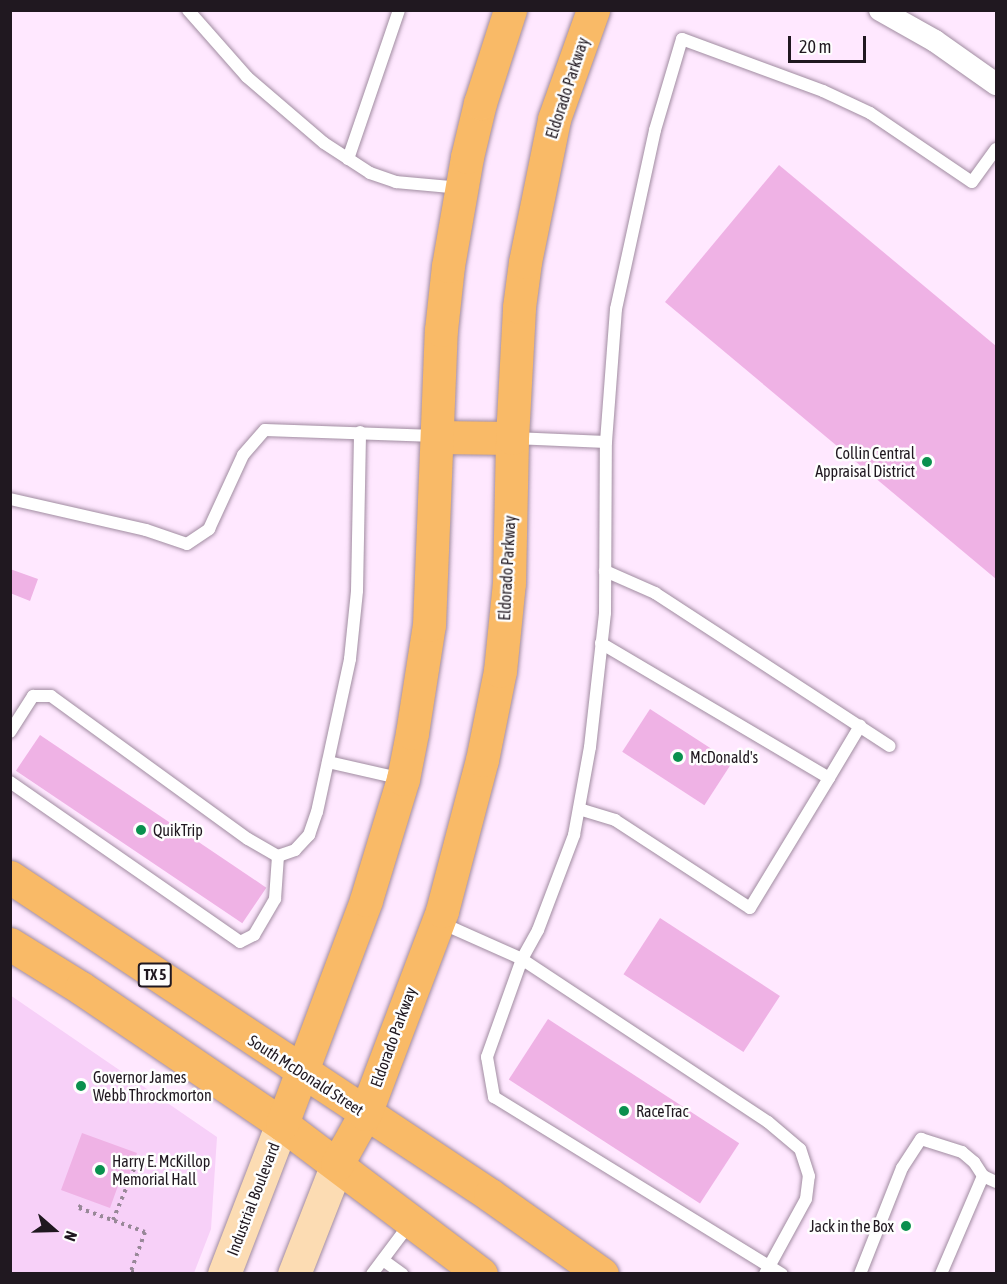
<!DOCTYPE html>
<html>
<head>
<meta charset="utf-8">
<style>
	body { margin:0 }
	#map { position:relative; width:1007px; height:1284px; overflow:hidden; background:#ffe8ff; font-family:"Asap Condensed",sans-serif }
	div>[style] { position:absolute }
	.green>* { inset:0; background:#f7d0f8 }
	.building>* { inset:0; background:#efb2e5; transform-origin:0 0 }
	.path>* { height:4px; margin-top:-2px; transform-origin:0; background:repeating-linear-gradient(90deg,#988898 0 3px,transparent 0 7.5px) }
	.roads { filter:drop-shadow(0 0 2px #a18ca1) drop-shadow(0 0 2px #a18ca1) }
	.service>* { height:12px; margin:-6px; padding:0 6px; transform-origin:6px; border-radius:6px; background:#fff }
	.minor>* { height:22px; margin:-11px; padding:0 11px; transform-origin:11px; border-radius:11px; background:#fff }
	.secondary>* { height:33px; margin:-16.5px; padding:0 16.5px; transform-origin:16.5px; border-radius:16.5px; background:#fcdcb3 }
	.primary>* { height:33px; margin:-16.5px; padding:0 16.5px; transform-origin:16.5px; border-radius:16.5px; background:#f9ba67 }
	.dots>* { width:16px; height:16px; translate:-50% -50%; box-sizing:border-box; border:3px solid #fefefe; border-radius:50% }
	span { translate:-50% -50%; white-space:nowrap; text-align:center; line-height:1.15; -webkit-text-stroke:5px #fefefe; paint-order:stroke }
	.shield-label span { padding:2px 4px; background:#fefefe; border:2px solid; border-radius:4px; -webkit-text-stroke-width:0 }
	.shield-label { font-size:15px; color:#201820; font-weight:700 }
	.street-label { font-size:16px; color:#201820 }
	.poi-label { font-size:16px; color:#201820 }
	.right { translate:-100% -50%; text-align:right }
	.left { translate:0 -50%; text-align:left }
	.frame { position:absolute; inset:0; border:12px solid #201820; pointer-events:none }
	.north { position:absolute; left:24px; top:1200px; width:60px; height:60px; -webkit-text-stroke:4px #fefefe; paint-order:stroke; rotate:110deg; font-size:16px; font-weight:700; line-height:24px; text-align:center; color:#201820 }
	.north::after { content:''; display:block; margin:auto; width:21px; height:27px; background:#201820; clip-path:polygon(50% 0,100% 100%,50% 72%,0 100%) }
	.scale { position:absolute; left:788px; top:36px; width:78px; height:27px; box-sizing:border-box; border:3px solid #201820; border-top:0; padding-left:8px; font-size:18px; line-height:21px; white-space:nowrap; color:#201820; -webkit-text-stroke:4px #fefefe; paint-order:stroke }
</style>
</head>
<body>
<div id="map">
	<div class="green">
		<div style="clip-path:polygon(10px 995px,217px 1137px,211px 1229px,194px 1273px,11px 1273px)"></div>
	</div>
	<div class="building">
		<div style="clip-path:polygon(779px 165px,996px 346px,996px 579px,665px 302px)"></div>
		<div style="clip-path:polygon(10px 569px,38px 579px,30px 601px,10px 593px)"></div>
		<div style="left:650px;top:709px;width:98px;height:51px;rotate:33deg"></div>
		<div style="left:40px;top:735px;width:273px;height:43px;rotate:34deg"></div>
		<div style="left:660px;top:918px;width:143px;height:67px;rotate:33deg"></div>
		<div style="left:548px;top:1019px;width:228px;height:72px;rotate:33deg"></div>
		<div style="clip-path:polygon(82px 1133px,137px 1153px,129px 1175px,123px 1172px,110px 1208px,61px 1190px)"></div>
	</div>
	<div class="path">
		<div style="left:81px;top:1205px;width:4px;rotate:124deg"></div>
		<div style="left:79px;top:1208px;width:70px;rotate:20deg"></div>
		<div style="left:145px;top:1232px;width:41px;rotate:109.7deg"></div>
		<div style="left:131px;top:1271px;width:8px;rotate:23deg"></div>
		<div style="left:113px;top:1220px;width:55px;rotate:-67.6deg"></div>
		<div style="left:134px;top:1169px;width:2px;rotate:-153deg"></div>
		<div style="left:146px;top:1274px;width:1px;rotate:-90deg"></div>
	</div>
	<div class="roads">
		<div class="service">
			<div style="left:188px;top:10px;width:89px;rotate:48.6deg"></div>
			<div style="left:247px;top:77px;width:101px;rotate:40.6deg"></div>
			<div style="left:324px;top:143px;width:55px;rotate:33.1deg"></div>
			<div style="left:370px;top:173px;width:28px;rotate:19deg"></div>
			<div style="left:396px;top:182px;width:65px;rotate:5.3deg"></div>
			<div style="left:348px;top:159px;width:157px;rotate:-71.1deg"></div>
			<div style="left:514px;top:438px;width:92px;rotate:2.5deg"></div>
			<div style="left:10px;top:499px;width:139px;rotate:12.8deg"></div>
			<div style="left:146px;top:530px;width:43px;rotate:18.9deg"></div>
			<div style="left:187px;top:544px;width:27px;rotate:-34deg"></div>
			<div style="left:209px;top:529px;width:81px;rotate:-65.3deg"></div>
			<div style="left:243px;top:455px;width:33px;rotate:-49deg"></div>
			<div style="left:265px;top:430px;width:170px;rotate:2deg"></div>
			<div style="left:605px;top:571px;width:55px;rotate:23.7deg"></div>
			<div style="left:655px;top:593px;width:280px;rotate:33.1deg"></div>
			<div style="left:10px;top:732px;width:43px;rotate:-57.4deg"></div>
			<div style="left:33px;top:696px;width:18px"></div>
			<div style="left:51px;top:696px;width:243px;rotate:36deg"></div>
			<div style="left:248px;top:839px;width:34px;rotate:30deg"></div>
			<div style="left:278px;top:856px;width:18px;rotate:-19deg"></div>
			<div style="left:295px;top:850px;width:21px;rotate:-47deg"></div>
			<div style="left:309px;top:835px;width:24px;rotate:-71deg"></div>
			<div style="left:317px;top:812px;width:157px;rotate:-77.8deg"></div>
			<div style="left:350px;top:659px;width:68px;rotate:-84.1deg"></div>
			<div style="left:357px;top:591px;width:159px;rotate:-88.9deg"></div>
			<div style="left:328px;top:762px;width:77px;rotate:12.8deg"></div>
			<div style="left:829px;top:778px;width:61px;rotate:-59.2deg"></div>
			<div style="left:10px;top:782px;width:280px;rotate:34.8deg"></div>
			<div style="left:240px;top:942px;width:16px;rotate:-27deg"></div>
			<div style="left:254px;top:935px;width:42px;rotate:-59.7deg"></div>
			<div style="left:275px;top:899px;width:43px;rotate:-86deg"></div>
			<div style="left:579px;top:809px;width:38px;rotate:17deg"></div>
			<div style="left:615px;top:820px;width:161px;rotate:33.1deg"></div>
			<div style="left:750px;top:908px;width:152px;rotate:-58.7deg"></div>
			<div style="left:829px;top:778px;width:265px;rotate:-149.4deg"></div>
			<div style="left:439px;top:922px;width:91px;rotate:24deg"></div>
			<div style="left:522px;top:959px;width:104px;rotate:109.7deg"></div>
			<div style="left:487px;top:1057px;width:41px;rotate:80.1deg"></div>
			<div style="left:494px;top:1097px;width:338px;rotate:31.6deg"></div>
			<div style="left:383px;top:1260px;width:24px;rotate:36deg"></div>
			<div style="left:372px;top:1274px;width:65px;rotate:-53.1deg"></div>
			<div style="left:765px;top:1274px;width:85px;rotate:-61.3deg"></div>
			<div style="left:806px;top:1199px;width:23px;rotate:-83deg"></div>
			<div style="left:809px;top:1176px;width:28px;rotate:-108deg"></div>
			<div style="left:800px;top:1149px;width:42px;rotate:-139.8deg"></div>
			<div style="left:768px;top:1122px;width:295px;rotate:-146.5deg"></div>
			<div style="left:522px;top:959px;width:33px;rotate:-61deg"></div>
			<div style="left:538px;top:930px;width:102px;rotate:-69.2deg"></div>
			<div style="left:574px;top:835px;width:89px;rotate:-79.7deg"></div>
			<div style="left:590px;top:747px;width:135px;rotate:-83.6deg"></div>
			<div style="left:605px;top:613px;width:171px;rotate:-89.7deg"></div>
			<div style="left:606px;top:442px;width:133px;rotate:-85.7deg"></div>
			<div style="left:616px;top:309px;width:183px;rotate:-77.7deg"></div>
			<div style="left:655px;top:130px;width:95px;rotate:-73.5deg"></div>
			<div style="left:682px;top:39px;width:150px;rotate:20.2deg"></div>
			<div style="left:823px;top:91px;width:52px;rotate:25.1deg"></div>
			<div style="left:870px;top:113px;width:123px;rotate:34.1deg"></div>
			<div style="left:972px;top:182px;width:41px;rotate:-54deg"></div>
			<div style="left:860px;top:1274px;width:114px;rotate:-68.4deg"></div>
			<div style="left:902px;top:1168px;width:35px;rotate:-57deg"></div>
			<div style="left:921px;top:1139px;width:43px;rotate:17.6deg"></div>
			<div style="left:962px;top:1152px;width:16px;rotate:40deg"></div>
			<div style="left:974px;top:1162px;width:17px;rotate:57deg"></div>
			<div style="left:941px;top:1274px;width:107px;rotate:-66.8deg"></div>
			<div style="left:983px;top:1176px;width:14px;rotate:25deg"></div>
		</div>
		<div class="minor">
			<div style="left:880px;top:10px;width:63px;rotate:29.4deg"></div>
			<div style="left:935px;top:41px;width:75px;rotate:35.2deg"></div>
		</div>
		<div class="secondary">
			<div style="left:224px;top:1274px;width:161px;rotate:-68.9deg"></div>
			<div style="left:294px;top:1274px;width:118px;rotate:-68.6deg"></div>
		</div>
		<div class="primary">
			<div style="left:437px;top:437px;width:75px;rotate:0.8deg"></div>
			<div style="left:10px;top:877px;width:576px;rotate:33.52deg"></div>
			<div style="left:490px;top:1195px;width:137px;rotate:35.2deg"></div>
			<div style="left:10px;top:944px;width:84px;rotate:31.8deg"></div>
			<div style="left:81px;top:988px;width:243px;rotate:34.1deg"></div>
			<div style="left:282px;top:1124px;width:249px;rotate:37deg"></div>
			<div style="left:282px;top:1124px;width:239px;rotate:-69.4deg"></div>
			<div style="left:366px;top:900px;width:127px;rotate:-73deg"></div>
			<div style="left:403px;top:779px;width:47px;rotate:-78.9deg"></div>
			<div style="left:412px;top:733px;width:109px;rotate:-81.1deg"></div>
			<div style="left:429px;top:625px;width:295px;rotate:-87.7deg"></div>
			<div style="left:441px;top:330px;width:64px;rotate:-83.8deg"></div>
			<div style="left:448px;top:266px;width:111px;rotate:-80.1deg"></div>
			<div style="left:467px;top:157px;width:56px;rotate:-76.5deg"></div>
			<div style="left:480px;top:103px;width:98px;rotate:-72.1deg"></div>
			<div style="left:337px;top:1164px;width:57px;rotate:-60.8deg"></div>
			<div style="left:365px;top:1114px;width:217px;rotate:-69.2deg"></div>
			<div style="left:442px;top:911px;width:156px;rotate:-75.2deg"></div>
			<div style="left:482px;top:760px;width:91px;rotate:-78.6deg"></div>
			<div style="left:500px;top:671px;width:88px;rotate:-84.2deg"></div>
			<div style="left:509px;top:583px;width:145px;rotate:-88.8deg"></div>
			<div style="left:512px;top:438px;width:131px;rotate:-86.9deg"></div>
			<div style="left:519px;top:307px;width:45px;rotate:-82.4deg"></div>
			<div style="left:525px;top:262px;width:146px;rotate:-78.5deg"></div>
			<div style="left:554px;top:119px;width:116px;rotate:-70.3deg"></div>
		</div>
	</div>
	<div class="dots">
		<div style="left:927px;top:462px;background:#0a904e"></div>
		<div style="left:678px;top:757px;background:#0a904e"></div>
		<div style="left:141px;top:830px;background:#0a904e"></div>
		<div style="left:81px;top:1086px;background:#0a904e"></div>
		<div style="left:624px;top:1111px;background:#0a904e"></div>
		<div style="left:100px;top:1170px;background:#0a904e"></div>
		<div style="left:906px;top:1226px;background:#0a904e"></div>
	</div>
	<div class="shield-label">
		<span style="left:155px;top:975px">TX 5</span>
	</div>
	<div class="street-label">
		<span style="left:567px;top:88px;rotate:-72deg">Eldorado Parkway</span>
		<span style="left:507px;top:568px;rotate:-87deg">Eldorado Parkway</span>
		<span style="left:393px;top:1037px;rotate:-70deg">Eldorado Parkway</span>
		<span style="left:306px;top:1075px;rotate:33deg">South McDonald Street</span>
		<span style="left:253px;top:1199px;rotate:-69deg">Industrial Boulevard</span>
	</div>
	<div class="poi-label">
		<span class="right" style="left:915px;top:462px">Collin Central<br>Appraisal District</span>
		<span class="left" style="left:690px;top:757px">McDonald's</span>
		<span class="left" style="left:153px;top:830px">QuikTrip</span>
		<span class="left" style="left:93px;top:1086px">Governor James<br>Webb Throckmorton</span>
		<span class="left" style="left:636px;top:1111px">RaceTrac</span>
		<span class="left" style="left:112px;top:1170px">Harry E. McKillop<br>Memorial Hall</span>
		<span class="right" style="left:894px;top:1226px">Jack in the Box</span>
	</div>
	<div class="frame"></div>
	<div class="north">N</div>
	<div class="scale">20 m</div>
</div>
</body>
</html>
